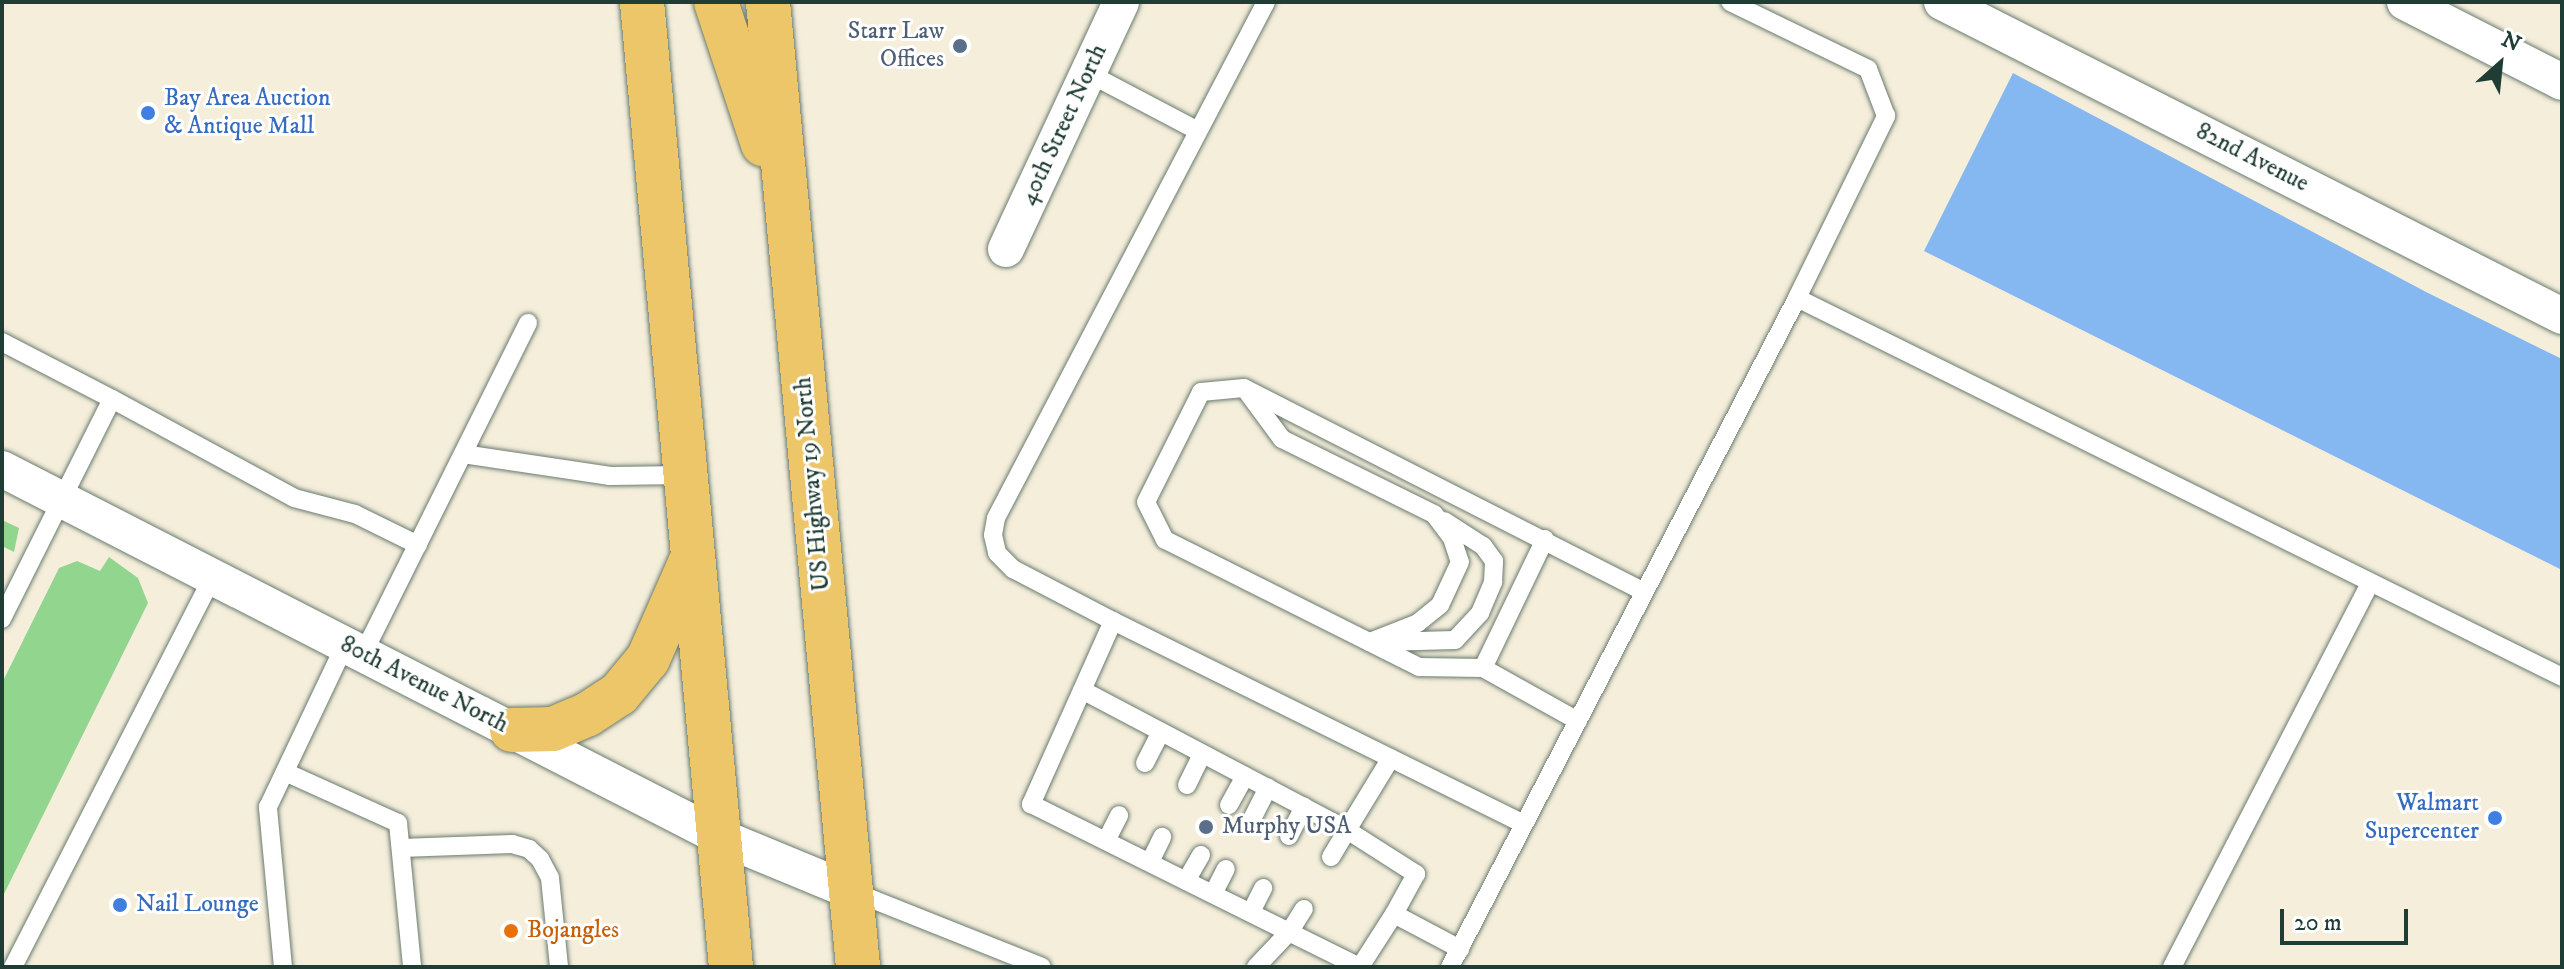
<!DOCTYPE html>
<html>
<head>
<meta charset="utf-8">
<style>
	body { margin:0 }
	#map { position:relative; width:2564px; height:969px; overflow:hidden; background:#f4eedb; font-family:"IM FELL DW Pica",serif }
	div>[style] { position:absolute }
	.green>* { inset:0; background:#91d58e }
	.water>* { inset:0; background:#85b7f1 }
	.roads { filter:drop-shadow(0 0 2px #6a7b6e) drop-shadow(0 0 2px #6a7b6e) }
	.service>* { height:18px; margin:-9px; padding:0 9px; transform-origin:9px; border-radius:9px; background:#fff }
	.minor>* { height:36px; margin:-18px; padding:0 18px; transform-origin:18px; border-radius:18px; background:#fff }
	.trunk>* { height:44px; margin:-22px; padding:0 22px; transform-origin:22px; border-radius:22px; background:#ecc669 }
	.dots>* { width:22px; height:22px; translate:-50% -50%; box-sizing:border-box; border:4px solid #fff; border-radius:50% }
	span { translate:-50% -50%; white-space:nowrap; text-align:center; line-height:1.15; -webkit-text-stroke:6px #fff; paint-order:stroke }
	.service-label { font-size:24px; color:#4e5e75 }
	.right { translate:-100% -50%; text-align:right }
	.left { translate:0 -50%; text-align:left }
	.shop-label { font-size:24px; color:#366cbe }
	.street-label { font-size:24px; color:#1f3d34 }
	.food-label { font-size:24px; color:#c56008 }
	.frame { position:absolute; inset:0; border:4px solid #1f3d34; pointer-events:none }
	.north { position:absolute; left:2460px; top:24px; width:80px; height:80px; -webkit-text-stroke:6px #fff; paint-order:stroke; rotate:27deg; font-size:22px; font-weight:700; line-height:32px; text-align:center; color:#1f3d34 }
	.north::after { content:''; display:block; margin:auto; width:28px; height:36px; background:#1f3d34; clip-path:polygon(50% 0,100% 100%,50% 72%,0 100%) }
	.scale { position:absolute; left:2280px; top:909px; width:128px; height:36px; box-sizing:border-box; border:4px solid #1f3d34; border-top:0; padding-left:10px; font-size:24px; line-height:28px; white-space:nowrap; color:#1f3d34; -webkit-text-stroke:6px #fff; paint-order:stroke }
</style>
</head>
<body>
<div id="map">
	<div class="green">
		<div style="clip-path:polygon(2px 520px,19px 528px,14px 552px,2px 546px)"></div>
		<div style="clip-path:polygon(109px 557px,138px 578px,148px 603px,2px 898px,2px 683px,59px 568px,77px 561px,100px 571px)"></div>
	</div>
	<div class="water">
		<div style="clip-path:polygon(2013px 73px,2428px 293px,2562px 359px,2562px 570px,1924px 251px)"></div>
	</div>
	<div class="roads">
		<div class="service">
			<div style="left:1266px;top:2px;width:582px;rotate:117.62deg"></div>
			<div style="left:996px;top:518px;width:17px;rotate:100deg"></div>
			<div style="left:993px;top:535px;width:18px;rotate:77deg"></div>
			<div style="left:997px;top:553px;width:23px;rotate:45deg"></div>
			<div style="left:1013px;top:569px;width:113px;rotate:27.5deg"></div>
			<div style="left:1113px;top:621px;width:458px;rotate:26.3deg"></div>
			<div style="left:1088px;top:73px;width:124px;rotate:27.8deg"></div>
			<div style="left:1797px;top:298px;width:854px;rotate:26.35deg"></div>
			<div style="left:2px;top:342px;width:124px;rotate:27.4deg"></div>
			<div style="left:112px;top:399px;width:246px;rotate:116.6deg"></div>
			<div style="left:1248px;top:393px;width:57px;rotate:53.5deg"></div>
			<div style="left:1282px;top:439px;width:169px;rotate:26.3deg"></div>
			<div style="left:1434px;top:514px;width:30px;rotate:53deg"></div>
			<div style="left:1452px;top:538px;width:25px;rotate:72deg"></div>
			<div style="left:1460px;top:562px;width:47px;rotate:114.9deg"></div>
			<div style="left:1440px;top:605px;width:28px;rotate:141deg"></div>
			<div style="left:1418px;top:623px;width:52px;rotate:158.4deg"></div>
			<div style="left:112px;top:399px;width:207px;rotate:28.5deg"></div>
			<div style="left:294px;top:498px;width:63px;rotate:14.7deg"></div>
			<div style="left:355px;top:514px;width:70px;rotate:26.2deg"></div>
			<div style="left:463px;top:454px;width:149px;rotate:8.5deg"></div>
			<div style="left:610px;top:476px;width:76px;rotate:-0.8deg"></div>
			<div style="left:1113px;top:621px;width:201px;rotate:114.1deg"></div>
			<div style="left:1031px;top:804px;width:367px;rotate:26.4deg"></div>
			<div style="left:1360px;top:967px;width:63px;rotate:-57.3deg"></div>
			<div style="left:1381px;top:642px;width:74px;rotate:-1.5deg"></div>
			<div style="left:1455px;top:640px;width:37px;rotate:-47deg"></div>
			<div style="left:1480px;top:613px;width:34px;rotate:-67deg"></div>
			<div style="left:1493px;top:582px;width:21px;rotate:-87deg"></div>
			<div style="left:1494px;top:561px;width:19px;rotate:-126deg"></div>
			<div style="left:1483px;top:546px;width:46px;rotate:-147.3deg"></div>
			<div style="left:363px;top:654px;width:370px;rotate:-63.5deg"></div>
			<div style="left:1483px;top:668px;width:143px;rotate:-64.3deg"></div>
			<div style="left:1082px;top:690px;width:300px;rotate:27.8deg"></div>
			<div style="left:1347px;top:830px;width:84px;rotate:-58.6deg"></div>
			<div style="left:1578px;top:721px;width:109px;rotate:-150.8deg"></div>
			<div style="left:1483px;top:668px;width:64px;rotate:-179.1deg"></div>
			<div style="left:1419px;top:667px;width:284px;rotate:-153.4deg"></div>
			<div style="left:1165px;top:540px;width:42px;rotate:-116.6deg"></div>
			<div style="left:1146px;top:502px;width:123px;rotate:-63.4deg"></div>
			<div style="left:1201px;top:392px;width:43px;rotate:-5.3deg"></div>
			<div style="left:1244px;top:388px;width:449px;rotate:27deg"></div>
			<div style="left:1145px;top:763px;width:35px;rotate:-63deg"></div>
			<div style="left:285px;top:772px;width:124px;rotate:24.3deg"></div>
			<div style="left:398px;top:823px;width:145px;rotate:84.4deg"></div>
			<div style="left:1187px;top:785px;width:34px;rotate:-64deg"></div>
			<div style="left:1229px;top:805px;width:33px;rotate:-61deg"></div>
			<div style="left:1253px;top:817px;width:33px;rotate:-63deg"></div>
			<div style="left:1289px;top:836px;width:33px;rotate:-63deg"></div>
			<div style="left:1106px;top:841px;width:29px;rotate:-63deg"></div>
			<div style="left:401px;top:848px;width:111px;rotate:-2.1deg"></div>
			<div style="left:512px;top:844px;width:18px;rotate:16deg"></div>
			<div style="left:529px;top:849px;width:15px;rotate:42deg"></div>
			<div style="left:540px;top:859px;width:21px;rotate:62deg"></div>
			<div style="left:550px;top:878px;width:89px;rotate:84.2deg"></div>
			<div style="left:1331px;top:857px;width:31px;rotate:-59deg"></div>
			<div style="left:1347px;top:830px;width:82px;rotate:32.5deg"></div>
			<div style="left:1416px;top:874px;width:46px;rotate:118.8deg"></div>
			<div style="left:1394px;top:914px;width:75px;rotate:27.9deg"></div>
			<div style="left:1150px;top:862px;width:28px;rotate:-64deg"></div>
			<div style="left:1186px;top:881px;width:30px;rotate:-60deg"></div>
			<div style="left:854px;top:892px;width:202px;rotate:21.7deg"></div>
			<div style="left:1213px;top:894px;width:28px;rotate:-63deg"></div>
			<div style="left:1251px;top:912px;width:27px;rotate:-63deg"></div>
			<div style="left:13px;top:967px;width:438px;rotate:-62.9deg"></div>
			<div style="left:283px;top:967px;width:161px;rotate:-95.4deg"></div>
			<div style="left:268px;top:807px;width:179px;rotate:-64.6deg"></div>
			<div style="left:1256px;top:967px;width:50px;rotate:-46.6deg"></div>
			<div style="left:1290px;top:931px;width:26px;rotate:-58deg"></div>
			<div style="left:1450px;top:967px;width:754px;rotate:-62.58deg"></div>
			<div style="left:1797px;top:298px;width:203px;rotate:-63.9deg"></div>
			<div style="left:1886px;top:116px;width:50px;rotate:-111deg"></div>
			<div style="left:1868px;top:69px;width:153px;rotate:-154.1deg"></div>
			<div style="left:2172px;top:967px;width:432px;rotate:-62.7deg"></div>
		</div>
		<div class="minor">
			<div style="left:1942px;top:2px;width:695px;rotate:26.86deg"></div>
			<div style="left:2405px;top:2px;width:176px;rotate:27deg"></div>
			<div style="left:1006px;top:249px;width:272px;rotate:-65deg"></div>
			<div style="left:2px;top:469px;width:805px;rotate:27.14deg"></div>
			<div style="left:718px;top:836px;width:144px;rotate:22.5deg"></div>
		</div>
		<div class="trunk">
			<div style="left:642px;top:2px;width:969px;rotate:84.73deg"></div>
			<div style="left:716px;top:2px;width:150px;rotate:71.7deg"></div>
			<div style="left:768px;top:2px;width:969px;rotate:84.67deg"></div>
			<div style="left:512px;top:730px;width:41px;rotate:-1.4deg"></div>
			<div style="left:553px;top:729px;width:38px;rotate:-23deg"></div>
			<div style="left:588px;top:714px;width:37px;rotate:-33deg"></div>
			<div style="left:619px;top:694px;width:45px;rotate:-50.4deg"></div>
			<div style="left:648px;top:659px;width:109px;rotate:-66.3deg"></div>
		</div>
	</div>
	<div class="dots">
		<div style="left:960px;top:46px;background:#5c6f8a"></div>
		<div style="left:148px;top:113px;background:#3f7fe0"></div>
		<div style="left:2495px;top:818px;background:#3f7fe0"></div>
		<div style="left:1206px;top:827px;background:#5c6f8a"></div>
		<div style="left:120px;top:905px;background:#3f7fe0"></div>
		<div style="left:511px;top:931px;background:#e8710a"></div>
	</div>
	<div class="service-label">
		<span class="right" style="left:944px;top:46px">Starr Law<br>Offices</span>
		<span class="left" style="left:1222px;top:827px">Murphy USA</span>
	</div>
	<div class="shop-label">
		<span class="left" style="left:164px;top:113px">Bay Area Auction<br>&amp; Antique Mall</span>
		<span class="right" style="left:2479px;top:818px">Walmart<br>Supercenter</span>
		<span class="left" style="left:136px;top:905px">Nail Lounge</span>
	</div>
	<div class="street-label">
		<span style="left:1064px;top:125px;rotate:-65deg">40th Street North</span>
		<span style="left:2252px;top:158px;rotate:27deg">82nd Avenue</span>
		<span style="left:813px;top:484px;rotate:-95deg">US Highway 19 North</span>
		<span style="left:424px;top:685px;rotate:27deg">80th Avenue North</span>
	</div>
	<div class="food-label">
		<span class="left" style="left:527px;top:931px">Bojangles</span>
	</div>
	<div class="frame"></div>
	<div class="north">N</div>
	<div class="scale">20 m</div>
</div>
</body>
</html>
